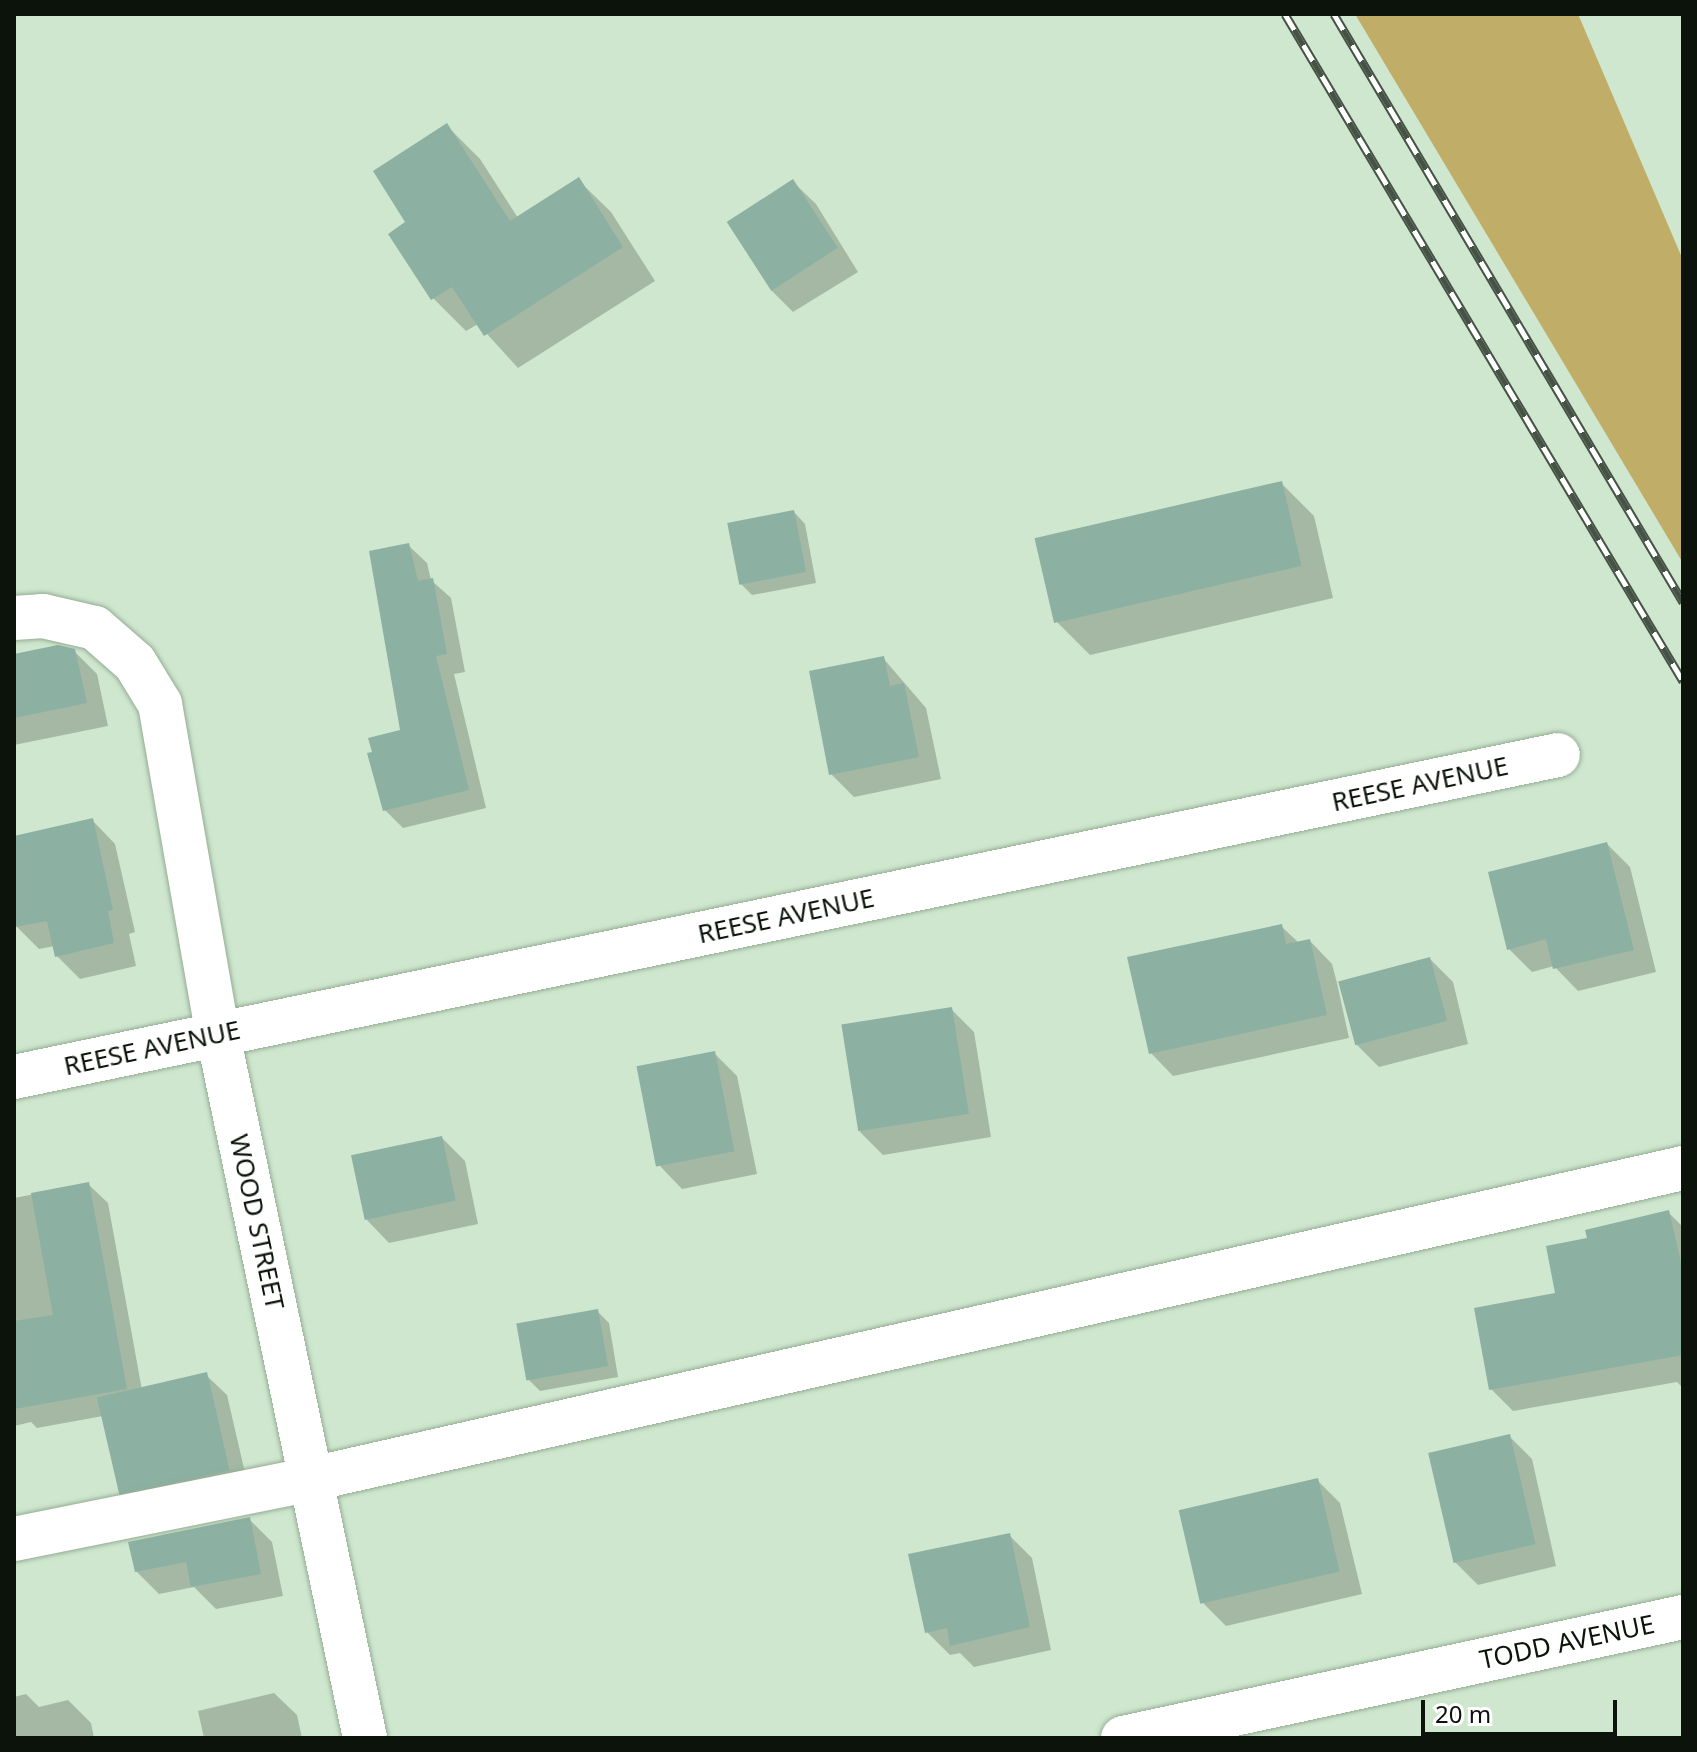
<!DOCTYPE html>
<html>
<head>
<meta charset="utf-8">
<style>
	body { margin:0 }
	#map { position:relative; width:1697px; height:1752px; overflow:hidden; background:#cee7ce; font-family:"Noto Sans",sans-serif }
	div>[style] { position:absolute }
	.green>* { inset:0; background:#c0ad68 }
	.shadow>* { inset:0; background:#0003 }
	.building>* { inset:0; background:#8cb0a2; transform-origin:0 0 }
	.roads { filter:drop-shadow(0 0 2px #94ac94) drop-shadow(0 0 2px #94ac94) }
	.minor>* { height:44px; margin:-22px; padding:0 22px; transform-origin:22px; border-radius:22px; background:#fff }
	.rail>* { height:9px; margin-top:-4.5px; transform-origin:0; background:repeating-linear-gradient(90deg,#fff 0 18px,#455245 0 36px); box-sizing:border-box; border-block:2px solid #455245 }
	span { translate:-50% -50%; white-space:nowrap; text-align:center; line-height:1.15; -webkit-text-stroke:7px #fff; paint-order:stroke }
	.street-label { font-size:26px; color:#0b130b }
	.frame { position:absolute; inset:0; border:16px solid #0b130b; pointer-events:none }
	.scale { position:absolute; left:1421px; top:1700px; width:196px; height:36px; box-sizing:border-box; border:4px solid #0b130b; border-top:0; padding-left:10px; font-size:24px; line-height:28px; white-space:nowrap; color:#0b130b; -webkit-text-stroke:6px #fff; paint-order:stroke }
</style>
</head>
<body>
<div id="map">
	<div class="green">
		<div style="clip-path:polygon(1355px 14px,1578px 14px,1683px 260px,1683px 563px)"></div>
	</div>
	<div class="shadow">
		<div style="clip-path:polygon(447px 126px,480px 159px,518px 218px,578px 180px,611px 212px,655px 281px,518px 368px,478px 324px,466px 331px,433px 298px,408px 223px)"></div>
		<div style="clip-path:polygon(793px 182px,816px 204px,858px 272px,793px 312px,770px 289px,728px 221px)"></div>
		<div style="clip-path:polygon(1281px 483px,1314px 516px,1333px 598px,1090px 655px,1057px 622px)"></div>
		<div style="clip-path:polygon(794px 512px,805px 524px,816px 583px,752px 595px,741px 584px)"></div>
		<div style="clip-path:polygon(408px 545px,427px 563px,431px 580px,451px 598px,465px 672px,454px 674px,486px 808px,403px 828px,385px 810px,403px 732px)"></div>
		<div style="clip-path:polygon(74px 651px,97px 674px,108px 726px,14px 745px,14px 656px)"></div>
		<div style="clip-path:polygon(883px 658px,926px 708px,941px 779px,854px 797px,831px 774px)"></div>
		<div style="clip-path:polygon(93px 821px,115px 844px,135px 932px,129px 934px,136px 966px,80px 979px,57px 956px,55px 946px,39px 949px,16px 926px,14px 838px)"></div>
		<div style="clip-path:polygon(1607px 844px,1630px 867px,1656px 972px,1578px 991px,1554px 966px,1532px 972px,1509px 949px)"></div>
		<div style="clip-path:polygon(1281px 926px,1299px 943px,1310px 941px,1332px 964px,1337px 983px,1430px 959px,1453px 982px,1468px 1044px,1379px 1067px,1356px 1044px,1340px 982px,1337px 983px,1349px 1038px,1173px 1076px,1151px 1053px)"></div>
		<div style="clip-path:polygon(951px 1009px,974px 1032px,991px 1137px,883px 1155px,860px 1132px)"></div>
		<div style="clip-path:polygon(714px 1053px,737px 1076px,757px 1174px,682px 1189px,660px 1166px)"></div>
		<div style="clip-path:polygon(442px 1138px,465px 1161px,478px 1224px,389px 1243px,367px 1220px)"></div>
		<div style="clip-path:polygon(88px 1184px,108px 1203px,142px 1390px,206px 1375px,227px 1395px,249px 1490px,140px 1512px,119px 1492px,103px 1416px,37px 1428px,31px 1422px,14px 1426px,14px 1198px)"></div>
		<div style="clip-path:polygon(1668px 1212px,1683px 1227px,1683px 1388px,1677px 1382px,1513px 1411px,1491px 1389px,1557px 1294px,1589px 1240px)"></div>
		<div style="clip-path:polygon(597px 1311px,609px 1323px,618px 1377px,540px 1391px,529px 1380px)"></div>
		<div style="clip-path:polygon(1509px 1436px,1532px 1459px,1556px 1566px,1478px 1585px,1455px 1562px)"></div>
		<div style="clip-path:polygon(1317px 1480px,1340px 1503px,1362px 1594px,1226px 1626px,1203px 1603px)"></div>
		<div style="clip-path:polygon(249px 1519px,272px 1542px,283px 1596px,216px 1609px,194px 1587px,159px 1594px,136px 1571px)"></div>
		<div style="clip-path:polygon(1009px 1535px,1032px 1558px,1051px 1650px,974px 1667px,960px 1653px,950px 1655px,927px 1632px)"></div>
		<div style="clip-path:polygon(274px 1693px,297px 1715px,302px 1738px,204px 1738px,198px 1711px)"></div>
		<div style="clip-path:polygon(26px 1694px,39px 1707px,68px 1700px,91px 1723px,94px 1738px,14px 1738px,14px 1697px)"></div>
	</div>
	<div class="building">
		<div style="clip-path:polygon(447px 123px,510px 221px,579px 177px,623px 247px,484px 336px,452px 287px,431px 300px,388px 234px,405px 222px,373px 171px)"></div>
		<div style="left:793px;top:179px;width:82px;height:79px;rotate:57deg"></div>
		<div style="left:1282px;top:481px;width:87px;height:254px;rotate:77deg"></div>
		<div style="left:794px;top:510px;width:63px;height:68px;rotate:79deg"></div>
		<div style="clip-path:polygon(409px 543px,418px 581px,433px 578px,447px 654px,436px 656px,469px 790px,383px 811px,367px 753px,372px 752px,368px 738px,400px 730px,369px 551px)"></div>
		<div style="clip-path:polygon(58px 645px,75px 649px,87px 703px,14px 718px,14px 654px)"></div>
		<div style="clip-path:polygon(884px 656px,890px 686px,904px 683px,919px 757px,829px 775px,809px 671px)"></div>
		<div style="clip-path:polygon(93px 818px,113px 910px,108px 911px,114px 943px,55px 957px,47px 921px,14px 927px,14px 836px)"></div>
		<div style="clip-path:polygon(1607px 842px,1634px 950px,1553px 969px,1546px 939px,1507px 950px,1488px 872px)"></div>
		<div style="clip-path:polygon(1282px 924px,1286px 944px,1310px 939px,1327px 1015px,1149px 1054px,1127px 957px)"></div>
		<div style="left:1430px;top:957px;width:66px;height:95px;rotate:75deg"></div>
		<div style="left:952px;top:1007px;width:108px;height:112px;rotate:81deg"></div>
		<div style="left:715px;top:1051px;width:102px;height:80px;rotate:79deg"></div>
		<div style="left:442px;top:1136px;width:66px;height:93px;rotate:78deg"></div>
		<div style="clip-path:polygon(89px 1182px,127px 1389px,14px 1409px,14px 1321px,53px 1315px,31px 1193px)"></div>
		<div style="clip-path:polygon(1669px 1210px,1683px 1272px,1683px 1355px,1489px 1390px,1474px 1308px,1555px 1293px,1546px 1246px,1587px 1238px,1585px 1230px)"></div>
		<div style="left:598px;top:1309px;width:58px;height:83px;rotate:80deg"></div>
		<div style="left:207px;top:1372px;width:101px;height:113px;rotate:77deg"></div>
		<div style="left:1510px;top:1434px;width:113px;height:84px;rotate:77deg"></div>
		<div style="left:1318px;top:1478px;width:96px;height:143px;rotate:77deg"></div>
		<div style="clip-path:polygon(250px 1517px,261px 1574px,191px 1587px,186px 1562px,135px 1572px,128px 1542px)"></div>
		<div style="clip-path:polygon(1010px 1533px,1030px 1627px,950px 1646px,947px 1628px,925px 1633px,908px 1554px)"></div>
	</div>
	<div class="roads">
		<div class="minor">
			<div style="left:14px;top:618px;width:29px;rotate:-4deg"></div>
			<div style="left:43px;top:616px;width:53px;rotate:13deg"></div>
			<div style="left:95px;top:628px;width:53px;rotate:41.2deg"></div>
			<div style="left:135px;top:663px;width:48px;rotate:58.6deg"></div>
			<div style="left:160px;top:704px;width:336px;rotate:80.1deg"></div>
			<div style="left:218px;top:1035px;width:718px;rotate:78.19deg"></div>
			<div style="left:14px;top:1077px;width:1577px;rotate:-11.78deg"></div>
			<div style="left:14px;top:1539px;width:304px;rotate:-11.4deg"></div>
			<div style="left:312px;top:1479px;width:1406px;rotate:-12.78deg"></div>
			<div style="left:1123px;top:1738px;width:573px;rotate:-12.19deg"></div>
		</div>
	</div>
	<div class="rail">
		<div style="left:1285px;top:14px;width:777px;rotate:59.18deg"></div>
		<div style="left:1334px;top:14px;width:684px;rotate:59.31deg"></div>
	</div>
	<div class="street-label">
		<span style="left:1420px;top:784px;rotate:-12deg">REESE AVENUE</span>
		<span style="left:786px;top:916px;rotate:-12deg">REESE AVENUE</span>
		<span style="left:152px;top:1048px;rotate:-12deg">REESE AVENUE</span>
		<span style="left:257px;top:1222px;rotate:78deg">WOOD STREET</span>
		<span style="left:1567px;top:1642px;rotate:-12deg">TODD AVENUE</span>
	</div>
	<div class="frame"></div>
	<div class="scale">20 m</div>
</div>
</body>
</html>
